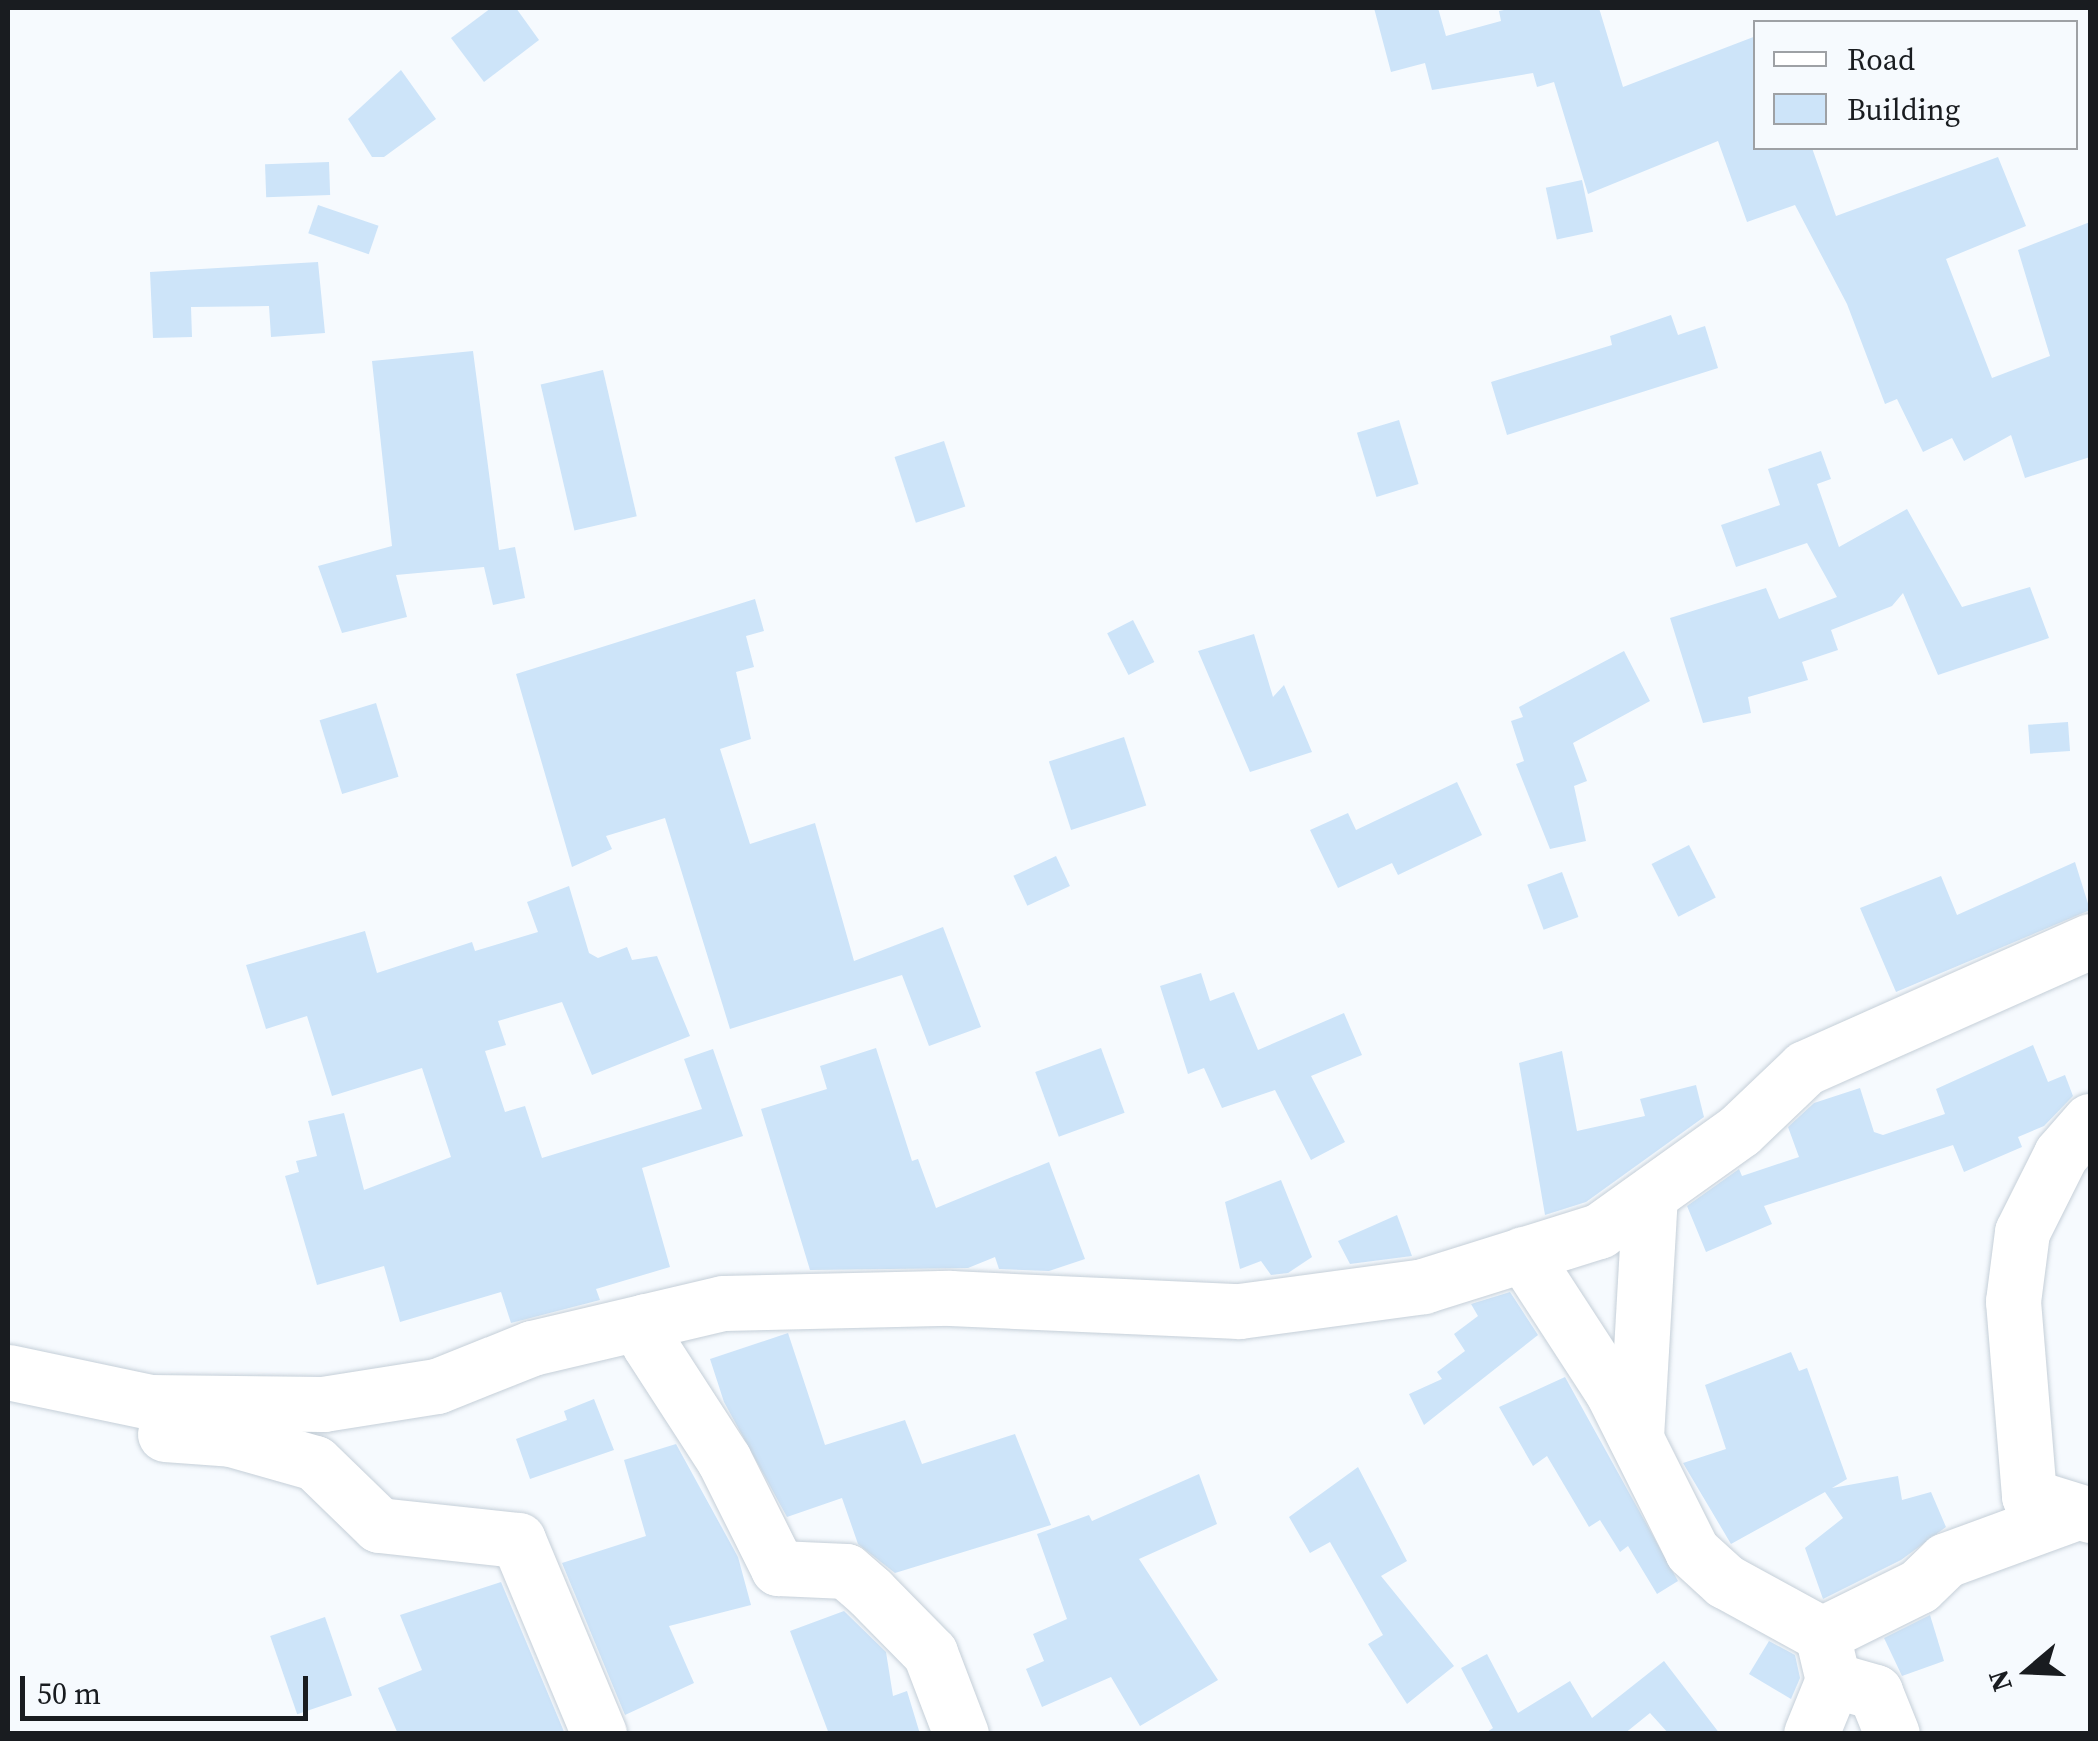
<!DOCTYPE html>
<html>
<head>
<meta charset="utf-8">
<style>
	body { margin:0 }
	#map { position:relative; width:2098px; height:1741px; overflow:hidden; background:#f6fafe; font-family:"Source Serif 4",serif }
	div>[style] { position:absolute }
	.building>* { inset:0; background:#cde4f9; transform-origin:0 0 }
	.roads { filter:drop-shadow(0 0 2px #c5cfd8) drop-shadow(0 0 2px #c5cfd8) }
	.minor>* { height:55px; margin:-27.5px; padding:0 27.5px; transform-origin:27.5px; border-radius:27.5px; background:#fff }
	span { translate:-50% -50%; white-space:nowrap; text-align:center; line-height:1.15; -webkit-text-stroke:9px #f6fafe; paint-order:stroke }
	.frame { position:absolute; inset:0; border:10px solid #191c20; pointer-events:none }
	.legend { position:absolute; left:1753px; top:20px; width:325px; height:130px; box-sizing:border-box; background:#f6fafe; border:2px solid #9ea1a5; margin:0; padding:12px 18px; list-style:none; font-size:30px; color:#191c20 }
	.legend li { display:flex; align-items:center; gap:20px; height:50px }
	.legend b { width:50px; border:2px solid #9ea1a5 }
	.north { position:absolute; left:1978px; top:1621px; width:100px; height:100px; -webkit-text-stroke:8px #f6fafe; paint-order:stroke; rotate:251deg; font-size:28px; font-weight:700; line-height:40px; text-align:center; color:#191c20 }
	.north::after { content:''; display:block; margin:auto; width:35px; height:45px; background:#191c20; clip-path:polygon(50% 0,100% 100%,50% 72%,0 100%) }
	.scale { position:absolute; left:20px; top:1676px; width:288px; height:45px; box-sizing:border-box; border:5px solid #191c20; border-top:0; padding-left:12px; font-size:30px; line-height:35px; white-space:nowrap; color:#191c20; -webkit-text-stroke:8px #f6fafe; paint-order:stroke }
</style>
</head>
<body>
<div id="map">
	<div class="building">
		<div style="clip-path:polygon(491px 8px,516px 8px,539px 40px,484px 82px,451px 38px)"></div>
		<div style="clip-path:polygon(1374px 8px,1438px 8px,1446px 36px,1501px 21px,1499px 11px,1514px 8px,1599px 8px,1623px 87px,1756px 36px,1756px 148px,1812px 148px,1836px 216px,1998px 157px,2026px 226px,1946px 259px,1992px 378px,2050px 356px,2018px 250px,2090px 222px,2090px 457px,2025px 478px,2011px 435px,1964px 461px,1952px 438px,1923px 452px,1897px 399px,1885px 404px,1847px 304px,1795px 205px,1747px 222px,1718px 141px,1588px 194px,1554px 82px,1537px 87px,1533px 73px,1432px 90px,1425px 63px,1391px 72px)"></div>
		<div style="clip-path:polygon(401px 70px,436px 119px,384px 157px,372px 157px,348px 119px)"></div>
		<div style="left:329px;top:162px;width:33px;height:64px;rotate:88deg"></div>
		<div style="left:1582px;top:180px;width:53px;height:37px;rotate:78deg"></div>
		<div style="left:318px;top:205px;width:64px;height:30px;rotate:19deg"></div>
		<div style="clip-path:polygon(318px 262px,325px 333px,271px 337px,269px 306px,191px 307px,192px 337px,153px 338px,150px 272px)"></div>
		<div style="clip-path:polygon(1671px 315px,1678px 335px,1705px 326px,1718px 368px,1507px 435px,1491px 382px,1612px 345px,1610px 336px)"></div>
		<div style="clip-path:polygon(473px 351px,499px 550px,515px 547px,525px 598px,493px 605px,484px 567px,396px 575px,407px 617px,342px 633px,318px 566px,392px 546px,372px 361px)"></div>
		<div style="left:603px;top:370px;width:150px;height:64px;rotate:77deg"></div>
		<div style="left:1399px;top:420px;width:67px;height:44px;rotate:73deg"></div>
		<div style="left:944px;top:441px;width:69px;height:52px;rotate:72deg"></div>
		<div style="clip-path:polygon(1821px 451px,1831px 479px,1817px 484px,1839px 547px,1907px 509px,1962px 607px,2030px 587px,2049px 638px,1938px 675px,1903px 593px,1892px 606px,1831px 630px,1838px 650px,1802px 662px,1808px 680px,1748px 697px,1751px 713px,1703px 723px,1670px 618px,1766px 588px,1779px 619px,1837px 597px,1807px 543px,1736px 567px,1721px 525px,1780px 505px,1768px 469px)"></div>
		<div style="clip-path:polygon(755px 599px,764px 631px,746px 636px,754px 667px,736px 672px,751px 739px,720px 749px,750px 844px,815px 823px,854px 961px,943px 927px,981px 1027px,929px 1046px,902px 975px,730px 1029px,665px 818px,606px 836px,612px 849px,572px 867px,516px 674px)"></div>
		<div style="left:1133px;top:620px;width:47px;height:29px;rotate:63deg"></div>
		<div style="clip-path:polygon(1254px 634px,1273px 697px,1284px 685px,1312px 752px,1250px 772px,1198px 651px)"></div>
		<div style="clip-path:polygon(1624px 651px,1650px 701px,1573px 743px,1587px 781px,1574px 786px,1586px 841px,1550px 849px,1516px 764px,1524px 761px,1511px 721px,1523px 717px,1519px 707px)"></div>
		<div style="left:376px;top:703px;width:77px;height:59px;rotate:73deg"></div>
		<div style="left:2068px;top:722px;width:29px;height:40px;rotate:86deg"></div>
		<div style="left:1124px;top:737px;width:72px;height:79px;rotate:72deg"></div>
		<div style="clip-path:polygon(1457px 782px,1482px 835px,1398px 875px,1392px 863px,1338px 888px,1310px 830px,1348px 813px,1356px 830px)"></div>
		<div style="left:1689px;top:845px;width:59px;height:42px;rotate:63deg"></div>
		<div style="left:1056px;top:856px;width:33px;height:47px;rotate:65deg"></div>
		<div style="clip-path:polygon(2075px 862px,2090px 910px,1896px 992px,1860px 908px,1941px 876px,1957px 915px)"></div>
		<div style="left:1562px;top:872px;width:48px;height:37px;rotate:70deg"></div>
		<div style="clip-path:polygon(569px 886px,589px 953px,598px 958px,627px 947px,632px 960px,657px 956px,690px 1036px,592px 1075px,562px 1002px,498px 1021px,506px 1045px,485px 1051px,505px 1112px,525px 1106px,542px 1158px,702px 1109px,684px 1059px,713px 1049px,743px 1136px,642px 1168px,670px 1267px,596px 1289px,600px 1300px,511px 1323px,501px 1292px,400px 1322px,384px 1266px,317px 1285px,285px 1176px,299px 1172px,296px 1161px,317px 1156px,308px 1121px,344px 1113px,364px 1190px,451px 1157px,422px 1068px,332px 1096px,307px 1016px,266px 1029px,246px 965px,365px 931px,377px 973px,472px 942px,475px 951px,538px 932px,527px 902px)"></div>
		<div style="clip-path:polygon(1201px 973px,1210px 1001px,1234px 992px,1258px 1050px,1344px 1013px,1362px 1055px,1311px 1076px,1345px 1142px,1311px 1160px,1275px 1090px,1222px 1108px,1204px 1068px,1188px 1074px,1160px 986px)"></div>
		<div style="clip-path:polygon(2033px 1045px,2048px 1082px,2065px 1075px,2073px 1096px,2044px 1126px,2018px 1137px,2022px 1147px,1964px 1172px,1953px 1145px,1764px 1206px,1772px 1224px,1706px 1252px,1687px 1206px,1739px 1169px,1742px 1176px,1799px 1157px,1788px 1127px,1814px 1103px,1860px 1088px,1874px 1132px,1883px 1135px,1945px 1114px,1936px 1089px)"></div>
		<div style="clip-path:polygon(876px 1048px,912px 1161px,918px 1159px,936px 1208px,1049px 1162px,1085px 1259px,1049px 1271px,999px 1269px,995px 1257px,968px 1268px,810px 1270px,761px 1109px,827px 1089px,820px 1066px)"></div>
		<div style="left:1101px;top:1048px;width:69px;height:70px;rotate:70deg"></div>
		<div style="clip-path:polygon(1562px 1051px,1577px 1131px,1645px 1116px,1640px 1099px,1696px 1085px,1704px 1117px,1586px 1202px,1545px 1215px,1519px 1063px)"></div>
		<div style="clip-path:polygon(1281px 1180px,1312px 1257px,1288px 1273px,1271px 1275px,1261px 1261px,1240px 1269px,1225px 1202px)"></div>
		<div style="clip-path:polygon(1397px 1215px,1412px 1256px,1350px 1264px,1338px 1241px)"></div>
		<div style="clip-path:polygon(1510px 1292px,1538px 1335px,1424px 1425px,1409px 1394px,1442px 1379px,1437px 1372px,1465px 1351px,1454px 1334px,1478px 1316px,1471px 1304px)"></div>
		<div style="clip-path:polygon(788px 1333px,825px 1445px,905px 1420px,922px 1464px,1015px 1434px,1051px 1525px,895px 1573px,858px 1544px,842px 1498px,787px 1517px,724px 1402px,710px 1359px)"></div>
		<div style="clip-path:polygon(1791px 1352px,1799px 1371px,1807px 1368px,1847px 1479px,1832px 1488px,1898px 1476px,1902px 1500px,1931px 1492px,1946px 1527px,1901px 1560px,1823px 1599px,1805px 1548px,1843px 1518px,1825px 1492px,1731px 1544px,1683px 1463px,1726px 1449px,1705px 1385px)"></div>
		<div style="clip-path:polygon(1565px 1377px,1678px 1581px,1657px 1594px,1628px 1546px,1620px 1552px,1600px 1520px,1589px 1527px,1547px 1456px,1533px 1466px,1499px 1407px)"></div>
		<div style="clip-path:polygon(594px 1399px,614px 1450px,530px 1479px,516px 1439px,567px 1420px,564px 1411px)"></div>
		<div style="clip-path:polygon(676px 1444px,738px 1557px,751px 1605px,669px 1626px,694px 1683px,625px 1715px,562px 1563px,646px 1536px,624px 1460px)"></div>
		<div style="clip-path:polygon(1358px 1467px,1407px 1561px,1381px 1576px,1454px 1666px,1407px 1704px,1368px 1644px,1383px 1635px,1330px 1542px,1310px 1553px,1289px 1517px)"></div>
		<div style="clip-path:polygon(1199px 1474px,1217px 1524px,1139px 1559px,1218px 1680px,1140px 1726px,1111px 1677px,1042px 1707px,1026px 1669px,1044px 1661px,1033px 1634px,1067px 1619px,1037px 1534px,1089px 1515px,1092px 1521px)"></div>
		<div style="clip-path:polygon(501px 1582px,565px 1734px,398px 1734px,378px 1688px,422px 1670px,400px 1615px)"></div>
		<div style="clip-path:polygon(844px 1611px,886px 1652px,893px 1696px,907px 1691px,920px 1734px,829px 1734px,790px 1631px)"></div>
		<div style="clip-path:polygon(1930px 1615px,1944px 1661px,1902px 1676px,1884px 1638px)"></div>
		<div style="left:325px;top:1617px;width:83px;height:58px;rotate:71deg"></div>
		<div style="clip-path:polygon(1769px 1641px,1795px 1655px,1800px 1678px,1791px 1699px,1749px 1674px)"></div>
		<div style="clip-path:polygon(1487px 1654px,1518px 1713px,1570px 1681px,1592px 1718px,1664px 1661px,1720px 1734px,1669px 1734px,1650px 1713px,1624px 1734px,1484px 1734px,1493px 1728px,1461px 1668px)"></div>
	</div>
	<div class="roads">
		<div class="minor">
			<div style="left:2090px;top:1121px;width:44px;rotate:131.3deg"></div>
			<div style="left:2061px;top:1154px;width:87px;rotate:116.6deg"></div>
			<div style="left:2022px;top:1232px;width:70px;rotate:97.4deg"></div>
			<div style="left:2013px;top:1301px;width:196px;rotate:85.3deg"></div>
			<div style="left:2029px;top:1496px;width:64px;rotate:17.3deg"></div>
			<div style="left:1523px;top:1254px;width:163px;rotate:57deg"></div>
			<div style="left:1612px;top:1391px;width:179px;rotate:63.4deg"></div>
			<div style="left:1692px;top:1551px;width:45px;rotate:42.3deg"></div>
			<div style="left:1725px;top:1581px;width:111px;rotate:28.7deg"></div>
			<div style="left:1822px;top:1634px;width:47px;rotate:76.6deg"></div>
			<div style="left:1833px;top:1680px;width:58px;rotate:112.2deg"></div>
			<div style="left:645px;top:1321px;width:23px;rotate:80deg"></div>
			<div style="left:649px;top:1344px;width:138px;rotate:57.1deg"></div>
			<div style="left:724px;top:1460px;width:121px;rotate:63.4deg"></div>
			<div style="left:778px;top:1568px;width:68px;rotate:2.5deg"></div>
			<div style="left:846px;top:1571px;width:32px;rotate:41deg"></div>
			<div style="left:870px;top:1592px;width:86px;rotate:45.5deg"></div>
			<div style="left:930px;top:1653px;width:87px;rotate:69.1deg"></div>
			<div style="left:8px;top:1372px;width:145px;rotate:11.9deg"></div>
			<div style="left:150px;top:1402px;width:173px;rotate:0.7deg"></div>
			<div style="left:323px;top:1404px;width:115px;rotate:-9deg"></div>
			<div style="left:437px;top:1386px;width:102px;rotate:-21.8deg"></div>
			<div style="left:532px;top:1348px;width:196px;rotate:-13.3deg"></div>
			<div style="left:723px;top:1303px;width:227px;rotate:-1.3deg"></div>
			<div style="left:950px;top:1298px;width:289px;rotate:2.6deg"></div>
			<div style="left:1239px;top:1311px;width:186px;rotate:-7.7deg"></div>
			<div style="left:1423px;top:1286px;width:184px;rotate:-17.4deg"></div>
			<div style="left:1599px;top:1231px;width:173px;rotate:-35.6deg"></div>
			<div style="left:1740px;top:1130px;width:90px;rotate:-43.6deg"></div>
			<div style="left:1805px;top:1068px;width:312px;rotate:-24deg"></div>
			<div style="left:165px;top:1434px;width:66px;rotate:4.3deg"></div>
			<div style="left:231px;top:1439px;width:87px;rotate:15.9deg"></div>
			<div style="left:315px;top:1463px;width:89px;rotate:44.1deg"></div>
			<div style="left:379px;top:1525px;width:140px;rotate:6.2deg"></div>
			<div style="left:518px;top:1540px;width:210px;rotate:67.3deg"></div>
			<div style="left:1636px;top:1437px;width:241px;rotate:-86.7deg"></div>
			<div style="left:1822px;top:1634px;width:108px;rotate:-26.3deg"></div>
			<div style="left:1919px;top:1586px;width:37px;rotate:-44deg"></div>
			<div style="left:1946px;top:1560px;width:140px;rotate:-20.1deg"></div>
			<div style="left:1833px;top:1680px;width:44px;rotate:15.9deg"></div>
			<div style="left:1875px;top:1692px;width:45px;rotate:68deg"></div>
		</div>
	</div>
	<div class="frame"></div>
	<ul class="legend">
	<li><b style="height:12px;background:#fff"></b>Road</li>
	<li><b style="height:28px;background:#cde4f9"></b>Building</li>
	</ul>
	<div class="north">N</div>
	<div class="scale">50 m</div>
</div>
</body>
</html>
